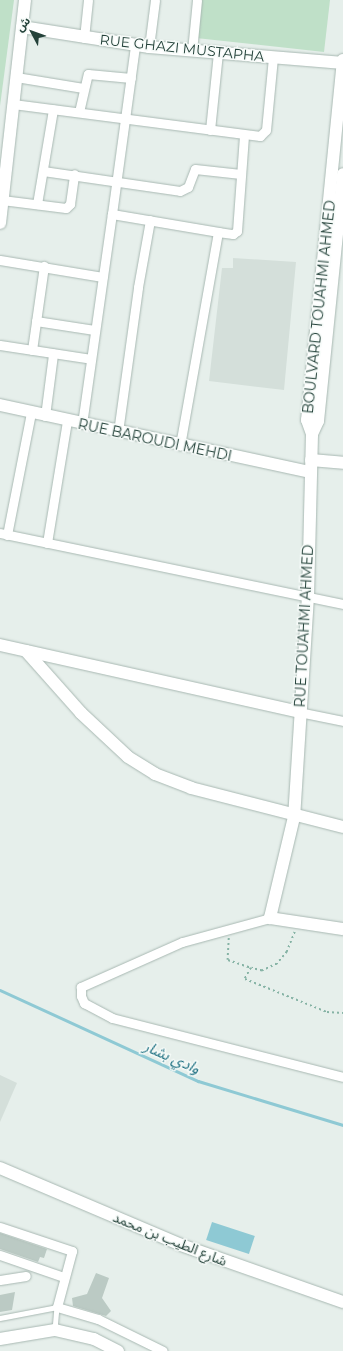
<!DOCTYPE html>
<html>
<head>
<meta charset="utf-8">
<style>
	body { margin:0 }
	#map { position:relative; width:343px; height:1351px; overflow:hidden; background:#e6efeb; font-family:Montserrat,"Noto Sans Arabic",sans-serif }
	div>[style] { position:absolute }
	.built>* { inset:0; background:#d4dfda }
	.green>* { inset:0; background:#bfe0c8 }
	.water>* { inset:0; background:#8ec9d4; transform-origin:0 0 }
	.stream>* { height:3px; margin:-1.5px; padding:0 1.5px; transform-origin:1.5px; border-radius:1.5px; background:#8ec9d4 }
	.building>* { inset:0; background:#bbcac4 }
	.path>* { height:1.5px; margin-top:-0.75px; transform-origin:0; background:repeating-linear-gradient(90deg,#86b3a5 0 2px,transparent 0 5px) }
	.roads { filter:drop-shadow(0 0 1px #a8b8b2) drop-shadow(0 0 1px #a8b8b2) }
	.lane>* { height:4.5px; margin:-2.25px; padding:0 2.25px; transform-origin:2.25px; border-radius:2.25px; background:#fff }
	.street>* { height:9px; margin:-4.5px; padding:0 4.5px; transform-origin:4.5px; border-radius:4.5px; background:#fff }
	.secondary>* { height:12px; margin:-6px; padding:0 6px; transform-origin:6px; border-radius:6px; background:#fff }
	span { translate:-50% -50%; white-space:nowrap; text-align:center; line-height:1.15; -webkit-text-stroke:3px #f7fbf9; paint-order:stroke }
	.street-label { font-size:14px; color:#24423a }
	.water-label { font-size:15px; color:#1c6f80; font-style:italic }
	.north { position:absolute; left:12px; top:12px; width:40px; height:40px; -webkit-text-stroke:3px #f7fbf9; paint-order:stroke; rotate:311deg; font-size:11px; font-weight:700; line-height:16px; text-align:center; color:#24423a }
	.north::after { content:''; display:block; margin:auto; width:14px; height:18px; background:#24423a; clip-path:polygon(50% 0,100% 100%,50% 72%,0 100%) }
</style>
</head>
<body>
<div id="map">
	<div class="built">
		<div style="clip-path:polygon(233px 258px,296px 262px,284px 390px,209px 381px,222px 268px,233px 268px)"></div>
		<div style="clip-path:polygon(0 1075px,17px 1083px,0 1122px)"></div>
	</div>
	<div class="green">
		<div style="clip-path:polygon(0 0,14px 0,0 106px)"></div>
		<div style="clip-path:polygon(200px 0,330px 0,324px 52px,196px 38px)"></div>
	</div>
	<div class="water">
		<div style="left:212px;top:1222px;width:45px;height:19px;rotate:18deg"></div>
	</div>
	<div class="stream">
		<div style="left:0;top:990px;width:218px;rotate:24.7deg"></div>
		<div style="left:198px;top:1081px;width:152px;rotate:16.9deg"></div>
	</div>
	<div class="building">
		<div style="clip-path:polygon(0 1233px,47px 1249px,44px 1258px,40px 1257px,38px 1262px,0 1249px)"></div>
		<div style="clip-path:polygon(96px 1273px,109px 1278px,102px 1298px,111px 1311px,106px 1316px,73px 1306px,72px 1298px,87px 1294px)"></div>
		<div style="clip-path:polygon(15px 1292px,12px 1310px,0 1312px,0 1295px)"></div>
	</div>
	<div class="path">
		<div style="left:295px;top:932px;width:22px;rotate:112deg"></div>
		<div style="left:287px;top:952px;width:16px;rotate:130deg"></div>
		<div style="left:277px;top:964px;width:17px;rotate:155deg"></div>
		<div style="left:262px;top:971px;width:11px;rotate:-165deg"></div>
		<div style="left:251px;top:968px;width:13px;rotate:119deg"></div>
		<div style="left:245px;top:979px;width:88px;rotate:21.9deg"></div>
		<div style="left:327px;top:1012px;width:16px;rotate:4deg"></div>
		<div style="left:229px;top:938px;width:22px;rotate:93deg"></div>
		<div style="left:228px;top:960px;width:24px;rotate:19deg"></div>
	</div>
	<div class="roads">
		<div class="lane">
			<div style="left:0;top:1318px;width:58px;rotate:-10.9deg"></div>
			<div style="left:57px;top:1307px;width:23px;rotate:95deg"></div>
		</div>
		<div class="street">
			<div style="left:84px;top:38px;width:38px;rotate:-84deg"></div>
			<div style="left:149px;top:47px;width:47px;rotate:-82.7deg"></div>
			<div style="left:192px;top:51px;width:51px;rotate:-84.4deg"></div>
			<div style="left:16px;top:77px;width:68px;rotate:9.3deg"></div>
			<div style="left:13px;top:104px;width:249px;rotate:7.4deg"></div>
			<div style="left:260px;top:136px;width:8px;rotate:-45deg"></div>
			<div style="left:266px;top:130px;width:73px;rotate:-84.5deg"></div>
			<div style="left:79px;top:112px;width:39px;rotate:-77deg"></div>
			<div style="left:88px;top:74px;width:43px;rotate:5.3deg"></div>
			<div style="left:210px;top:130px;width:77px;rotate:-84.1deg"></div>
			<div style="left:43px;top:171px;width:138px;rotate:8.3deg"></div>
			<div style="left:180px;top:191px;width:9px;rotate:-27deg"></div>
			<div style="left:188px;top:187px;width:19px;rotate:-69deg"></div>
			<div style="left:195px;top:169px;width:46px;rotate:6.2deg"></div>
			<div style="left:2px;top:200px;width:64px;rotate:7.1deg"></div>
			<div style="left:66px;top:208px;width:6px;rotate:-45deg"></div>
			<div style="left:70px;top:204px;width:30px;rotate:-82deg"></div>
			<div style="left:37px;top:204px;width:96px;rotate:-80.4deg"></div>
			<div style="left:112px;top:214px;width:171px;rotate:-82.2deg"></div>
			<div style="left:218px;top:232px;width:15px;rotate:8deg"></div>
			<div style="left:233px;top:234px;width:5px;rotate:-37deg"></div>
			<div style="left:237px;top:231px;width:96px;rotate:-85.8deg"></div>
			<div style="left:0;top:260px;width:104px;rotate:9.4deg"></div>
			<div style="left:36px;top:321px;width:59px;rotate:8.8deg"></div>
			<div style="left:0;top:345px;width:92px;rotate:8.7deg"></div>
			<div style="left:32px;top:350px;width:85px;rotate:-81.9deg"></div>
			<div style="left:45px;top:416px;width:63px;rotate:-82.6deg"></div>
			<div style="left:82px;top:424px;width:212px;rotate:-81.9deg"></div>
			<div style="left:112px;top:214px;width:108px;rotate:9.6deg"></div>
			<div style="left:218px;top:232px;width:217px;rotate:100.1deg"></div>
			<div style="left:118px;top:432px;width:146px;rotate:-82.1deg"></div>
			<div style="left:138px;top:287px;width:68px;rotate:-79.8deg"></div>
			<div style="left:0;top:533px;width:350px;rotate:11.7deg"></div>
			<div style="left:7px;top:535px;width:124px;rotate:-78.9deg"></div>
			<div style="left:47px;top:543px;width:124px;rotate:-80.7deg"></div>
			<div style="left:299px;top:712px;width:45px;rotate:11.6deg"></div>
			<div style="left:270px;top:918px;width:91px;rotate:164.7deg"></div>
			<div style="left:182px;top:942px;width:111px;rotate:156deg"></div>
			<div style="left:81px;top:987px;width:9px;rotate:90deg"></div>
			<div style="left:81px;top:996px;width:8px;rotate:67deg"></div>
			<div style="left:84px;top:1003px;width:32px;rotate:28deg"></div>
			<div style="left:112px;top:1018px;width:238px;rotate:14.3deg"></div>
			<div style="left:0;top:1227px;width:76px;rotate:18.4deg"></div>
			<div style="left:72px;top:1251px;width:58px;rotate:105deg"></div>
			<div style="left:57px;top:1307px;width:43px;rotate:16.3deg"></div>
			<div style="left:98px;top:1319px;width:72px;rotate:26.2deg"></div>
			<div style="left:0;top:1255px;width:68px;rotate:19deg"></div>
			<div style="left:0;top:1280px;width:26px;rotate:-9deg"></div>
		</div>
		<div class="secondary">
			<div style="left:22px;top:27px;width:129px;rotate:8.9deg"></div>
			<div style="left:149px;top:47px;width:195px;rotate:4.7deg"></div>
			<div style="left:343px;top:60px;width:362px;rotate:95.7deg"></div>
			<div style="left:307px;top:420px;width:15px;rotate:70deg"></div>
			<div style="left:312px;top:434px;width:162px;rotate:91.4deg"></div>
			<div style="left:308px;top:596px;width:221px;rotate:93.6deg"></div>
			<div style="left:294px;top:817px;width:104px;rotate:103.4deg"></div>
			<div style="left:270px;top:918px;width:74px;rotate:8.6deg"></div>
			<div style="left:0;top:223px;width:224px;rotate:-83.6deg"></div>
			<div style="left:0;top:405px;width:317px;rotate:12.2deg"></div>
			<div style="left:312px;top:434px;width:14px;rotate:-65deg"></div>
			<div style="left:318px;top:421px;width:248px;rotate:-84.2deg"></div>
			<div style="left:311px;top:460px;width:32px;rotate:5deg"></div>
			<div style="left:0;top:645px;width:306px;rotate:12.6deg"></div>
			<div style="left:26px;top:651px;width:83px;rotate:48.4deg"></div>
			<div style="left:81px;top:713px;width:64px;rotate:43.1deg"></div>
			<div style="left:128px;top:757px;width:32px;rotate:32deg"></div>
			<div style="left:155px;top:774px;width:39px;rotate:21deg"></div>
			<div style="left:191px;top:788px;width:157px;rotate:14.4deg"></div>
			<div style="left:0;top:1168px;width:197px;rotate:23deg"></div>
			<div style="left:181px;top:1245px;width:172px;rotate:19.4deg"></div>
			<div style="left:0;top:1339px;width:56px;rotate:-9.3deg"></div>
			<div style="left:55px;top:1330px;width:40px;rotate:13deg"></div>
			<div style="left:94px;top:1339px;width:27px;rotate:27deg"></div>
		</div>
	</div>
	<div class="street-label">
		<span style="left:182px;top:48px;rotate:6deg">RUE GHAZI MUSTAPHA</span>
		<span style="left:319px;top:307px;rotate:-84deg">BOULVARD TOUAHMI AHMED</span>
		<span style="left:155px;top:440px;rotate:12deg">RUE BAROUDI MEHDI</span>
		<span style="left:304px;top:626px;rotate:-87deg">RUE TOUAHMI AHMED</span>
		<span style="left:170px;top:1239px;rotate:22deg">شارع الطيب بن محمد</span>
	</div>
	<div class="water-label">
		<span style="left:172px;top:1057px;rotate:24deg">وادي بشار</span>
	</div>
	<div class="north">ش</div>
</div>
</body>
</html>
